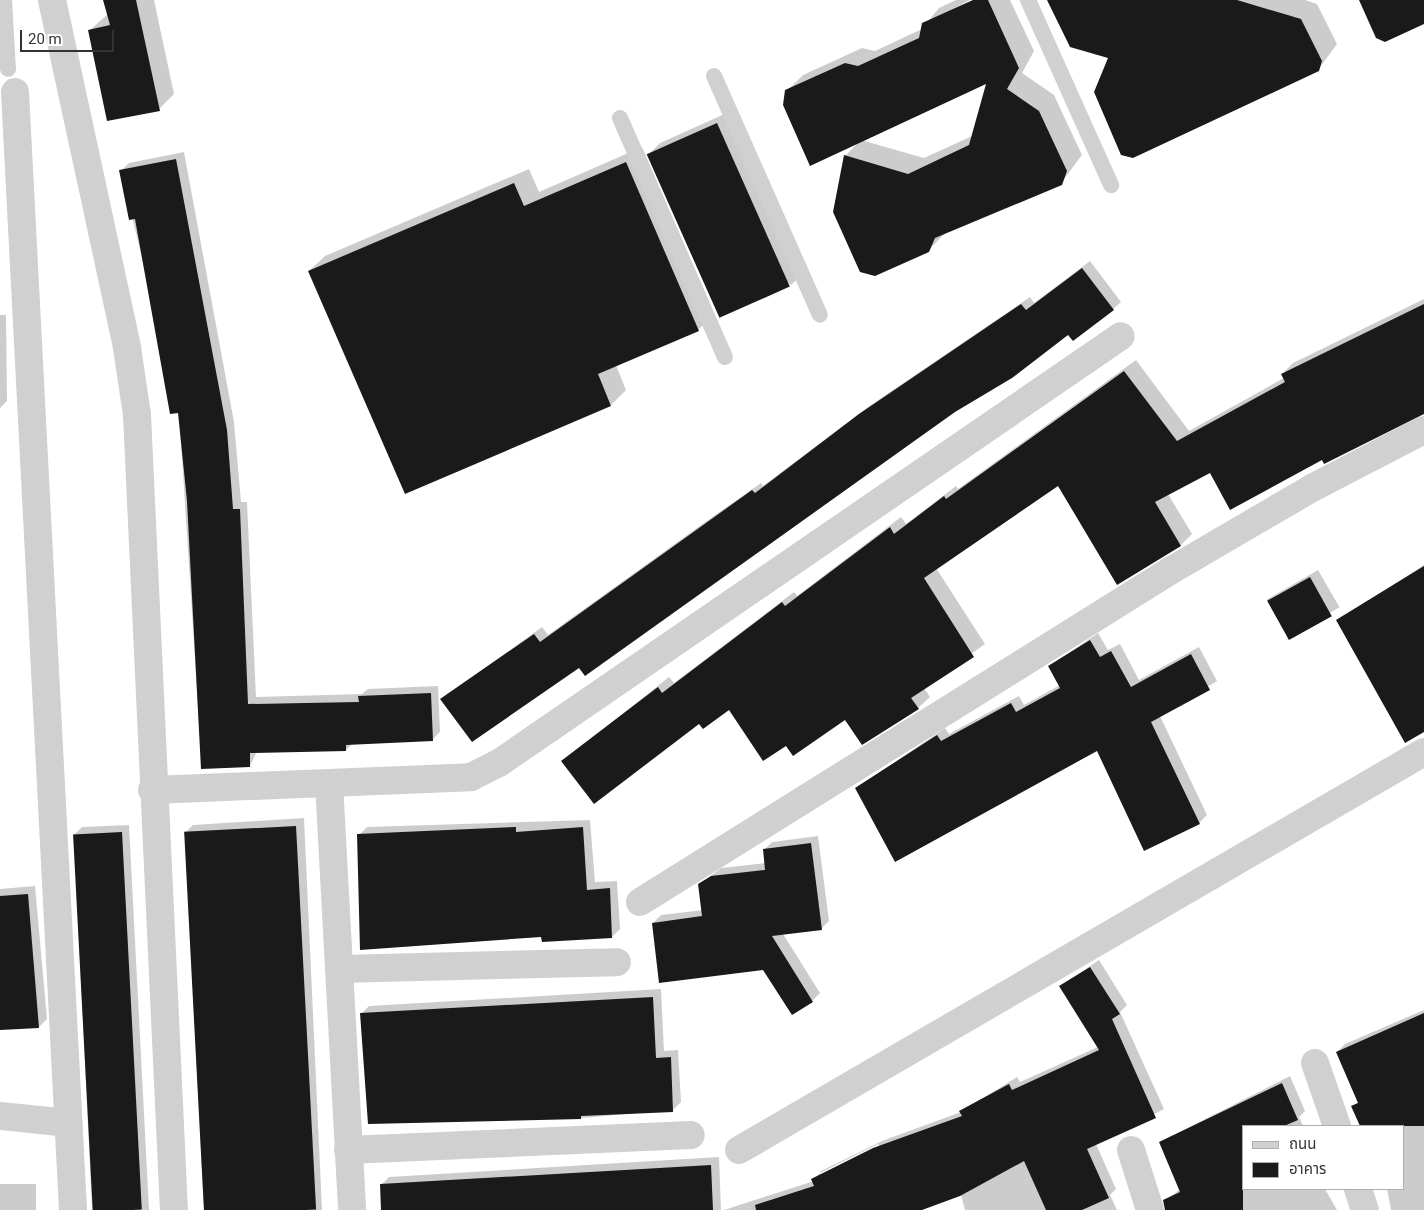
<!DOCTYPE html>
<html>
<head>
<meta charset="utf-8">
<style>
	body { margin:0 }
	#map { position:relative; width:1424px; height:1210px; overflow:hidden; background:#fff; font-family:Roboto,"Noto Sans Thai",sans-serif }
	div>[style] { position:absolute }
	.shadow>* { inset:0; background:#0003; transform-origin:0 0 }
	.building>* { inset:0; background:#1a1a1a; transform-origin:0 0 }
	.service>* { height:16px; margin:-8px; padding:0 8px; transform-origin:8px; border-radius:8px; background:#d0d0d0 }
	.minor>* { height:28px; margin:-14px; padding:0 14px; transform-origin:14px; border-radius:14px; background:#d0d0d0 }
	span { translate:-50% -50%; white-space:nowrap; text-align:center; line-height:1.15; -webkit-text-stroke:5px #fff; paint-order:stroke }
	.legend { position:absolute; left:1242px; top:1125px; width:162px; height:65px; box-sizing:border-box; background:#fff; border:1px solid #adadad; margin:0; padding:6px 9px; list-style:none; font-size:15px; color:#333 }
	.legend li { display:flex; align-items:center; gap:10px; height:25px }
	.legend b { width:25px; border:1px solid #adadad }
	.scale { position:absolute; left:20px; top:30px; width:94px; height:22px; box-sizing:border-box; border:2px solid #333; border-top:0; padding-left:6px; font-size:15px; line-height:18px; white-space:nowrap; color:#333; -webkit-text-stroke:4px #fff; paint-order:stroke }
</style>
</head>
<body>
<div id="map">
	<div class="shadow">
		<div style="clip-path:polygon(105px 0,154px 0,174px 94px,159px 109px,90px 30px,108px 14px)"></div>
		<div style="clip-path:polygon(evenodd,956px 0,970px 0,935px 19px,976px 0,1010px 0,1034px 51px,1022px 73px,1054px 95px,1082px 155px,1061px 183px,945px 233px,928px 251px,845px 156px,859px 142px,787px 91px,803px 75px,862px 48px,875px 51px,922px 29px,939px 8px,956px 0,988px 81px,972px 136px,924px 158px,861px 140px,988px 81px)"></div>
		<div style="clip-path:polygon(1049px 0,1305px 0,1317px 4px,1337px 44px,1318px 70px,1109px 57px)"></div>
		<div style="clip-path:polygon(729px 112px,803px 273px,791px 285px,648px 155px,660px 143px)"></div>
		<div style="clip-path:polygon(642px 147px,714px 314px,698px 330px,616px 365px,626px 390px,611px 405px,309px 271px,325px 256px,529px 169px,539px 192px)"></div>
		<div style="clip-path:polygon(184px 152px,234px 422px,241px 502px,247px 502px,256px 697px,362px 694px,368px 689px,438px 686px,440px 732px,432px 740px,353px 743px,346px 750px,257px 751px,250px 766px,202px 768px,179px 411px,121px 171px,129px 163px)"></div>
		<div style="clip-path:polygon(1090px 261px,1121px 302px,1113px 309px,1068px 333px,579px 666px,442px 699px,542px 627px,548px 635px,708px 520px,761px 483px,763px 486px,868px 407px,1030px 297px,1034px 303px)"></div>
		<div style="clip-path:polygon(1424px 299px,1424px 413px,1323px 458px,1210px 471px,1168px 494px,1192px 534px,1181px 545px,1059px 484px,936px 568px,985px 644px,924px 688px,930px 697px,918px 708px,846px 718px,786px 744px,729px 708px,699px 722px,563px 761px,669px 677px,674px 683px,794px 592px,797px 596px,901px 517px,906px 524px,956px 486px,958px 489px,1136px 360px,1189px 431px,1284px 378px,1282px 374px,1293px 363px)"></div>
		<div style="clip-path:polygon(0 315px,6px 315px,7px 401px,0 408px)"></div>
		<div style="clip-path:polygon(1424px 565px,1424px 731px,1338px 620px)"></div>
		<div style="left:1318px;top:570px;width:43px;height:59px;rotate:60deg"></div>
		<div style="clip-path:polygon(1098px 633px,1108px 650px,1120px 644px,1139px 680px,1199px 647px,1217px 681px,1160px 716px,1207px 815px,1199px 823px,1098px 750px,857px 788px,945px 728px,949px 734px,1019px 696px,1024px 705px,1060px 685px,1050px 666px)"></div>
		<div style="clip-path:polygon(304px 818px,322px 1210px,204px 1210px,185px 833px,193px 825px)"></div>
		<div style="clip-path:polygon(590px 820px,595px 882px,617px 881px,620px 929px,612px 937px,542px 936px,359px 835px,367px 827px)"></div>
		<div style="clip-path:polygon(129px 825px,149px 1210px,92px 1210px,74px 835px,82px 827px)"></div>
		<div style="clip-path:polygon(818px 836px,829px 921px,821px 929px,783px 934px,820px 993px,812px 1001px,764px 969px,653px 923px,661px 915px,703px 910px,700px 884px,721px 868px,766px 863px,764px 850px,772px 842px)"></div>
		<div style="clip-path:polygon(35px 886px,47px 1019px,39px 1027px,0 1028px,0 889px)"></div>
		<div style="clip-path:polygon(evenodd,1099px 960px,1127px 1005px,1120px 1012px,1164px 1109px,1096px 1144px,1116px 1189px,1110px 1195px,1117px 1210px,965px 1210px,961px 1195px,919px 1210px,724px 1210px,814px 1181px,821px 1171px,882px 1141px,961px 1112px,1017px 1077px,1020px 1082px,1098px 1047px,1061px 986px,1099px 960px,878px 1144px,879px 1146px,820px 1176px,820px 1173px,878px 1144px)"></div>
		<div style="clip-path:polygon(661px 989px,664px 1051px,678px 1050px,681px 1102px,673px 1110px,581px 1118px,361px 1014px,369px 1006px)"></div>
		<div style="clip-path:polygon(1424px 1010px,1424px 1210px,1391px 1210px,1387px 1189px,1403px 1189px,1403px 1126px,1361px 1126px,1353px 1107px,1359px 1101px,1337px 1052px,1345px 1044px)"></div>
		<div style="clip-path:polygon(1290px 1076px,1305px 1111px,1299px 1117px,1303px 1126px,1243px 1126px,1243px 1189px,1325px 1189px,1337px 1210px,1174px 1210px,1168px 1199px,1180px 1189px,1160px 1142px)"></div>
		<div style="clip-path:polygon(719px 1157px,721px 1210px,383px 1210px,381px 1185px,389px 1177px)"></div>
		<div style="left:0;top:1184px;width:36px;height:26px"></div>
	</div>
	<div class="building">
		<div style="clip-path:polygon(103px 0,136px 0,160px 111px,107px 121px,88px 30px,110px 25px)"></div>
		<div style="clip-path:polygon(973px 0,988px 0,1019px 68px,1007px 89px,1039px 111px,1067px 171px,1062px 185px,935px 238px,929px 252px,875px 276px,860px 272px,833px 212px,844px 155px,908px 174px,969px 145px,986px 84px,810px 166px,783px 105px,785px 90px,845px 63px,858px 66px,919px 38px,922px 23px)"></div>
		<div style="clip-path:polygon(1047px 0,1237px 0,1301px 19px,1322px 61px,1319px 71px,1133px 158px,1121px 155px,1094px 92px,1108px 58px,1070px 47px)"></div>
		<div style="clip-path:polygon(1359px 0,1424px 0,1424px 24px,1385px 42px,1376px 38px)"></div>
		<div style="left:717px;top:123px;width:179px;height:77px;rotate:66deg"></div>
		<div style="clip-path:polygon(176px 159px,227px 430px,233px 509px,240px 509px,248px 704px,359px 702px,358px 696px,431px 693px,433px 741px,346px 745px,346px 751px,250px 753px,250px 767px,201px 769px,187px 501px,178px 413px,170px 414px,135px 219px,129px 220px,119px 170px)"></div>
		<div style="clip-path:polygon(626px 162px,699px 331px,598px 374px,611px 406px,405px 494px,308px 271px,514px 183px,524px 206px)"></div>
		<div style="clip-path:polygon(1082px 268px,1114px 310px,1073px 341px,1068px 335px,1012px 378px,955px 412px,585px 676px,579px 668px,472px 742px,440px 699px,534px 634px,540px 642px,752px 490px,755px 493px,859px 414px,1021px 304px,1026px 310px)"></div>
		<div style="clip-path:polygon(1424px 304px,1424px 414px,1324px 464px,1322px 460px,1230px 510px,1210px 473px,1155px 502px,1181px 546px,1117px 585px,1058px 486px,924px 578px,974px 657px,911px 698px,919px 709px,862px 745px,845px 720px,793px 756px,786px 746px,763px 761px,729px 710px,703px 729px,699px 724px,594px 804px,561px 761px,658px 687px,662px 693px,782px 602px,785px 606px,890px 527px,894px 534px,944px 496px,946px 499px,1124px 371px,1177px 441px,1285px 382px,1281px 374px)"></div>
		<div style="clip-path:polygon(1424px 566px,1424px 732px,1405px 743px,1336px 620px)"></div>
		<div style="left:1310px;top:577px;width:45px;height:49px;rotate:61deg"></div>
		<div style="clip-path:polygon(1090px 640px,1100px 657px,1111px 651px,1131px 687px,1191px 654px,1210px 690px,1151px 722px,1200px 824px,1144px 851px,1097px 751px,895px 862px,855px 788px,937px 735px,941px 741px,1011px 703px,1016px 712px,1060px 688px,1048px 666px)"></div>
		<div style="left:296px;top:826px;width:384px;height:112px;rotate:87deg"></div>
		<div style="clip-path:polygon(516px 827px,516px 832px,583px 827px,587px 890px,610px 888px,612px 938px,542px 942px,541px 937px,360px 950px,357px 834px)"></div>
		<div style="left:122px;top:832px;width:378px;height:49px;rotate:87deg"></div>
		<div style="clip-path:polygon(811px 843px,822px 930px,772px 936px,813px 1002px,792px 1015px,763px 970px,659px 983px,652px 923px,702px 916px,698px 884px,711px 876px,765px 870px,763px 849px)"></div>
		<div style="clip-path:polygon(28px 894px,39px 1028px,0 1030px,0 896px)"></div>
		<div style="clip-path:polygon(1090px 967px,1120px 1014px,1112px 1019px,1156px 1118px,1087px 1149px,1109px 1198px,1082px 1210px,1046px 1210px,1024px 1161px,960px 1196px,922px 1210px,756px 1210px,755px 1205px,814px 1186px,811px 1179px,873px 1148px,962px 1116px,959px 1111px,1009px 1084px,1012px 1090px,1099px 1050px,1059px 986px)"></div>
		<div style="clip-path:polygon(653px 997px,656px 1058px,671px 1057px,673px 1112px,581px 1116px,581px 1119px,368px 1124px,360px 1013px)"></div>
		<div style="clip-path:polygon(1424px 1013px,1424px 1126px,1360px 1126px,1351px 1106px,1358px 1103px,1336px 1052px)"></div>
		<div style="clip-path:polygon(1282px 1083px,1298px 1120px,1284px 1126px,1243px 1126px,1243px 1210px,1165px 1210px,1163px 1200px,1180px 1192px,1159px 1142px)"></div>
		<div style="clip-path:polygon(711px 1165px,713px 1210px,381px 1210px,380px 1184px)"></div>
	</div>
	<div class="service">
		<div style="left:4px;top:0;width:69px;rotate:86.7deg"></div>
		<div style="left:1028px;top:0;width:203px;rotate:65.8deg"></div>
		<div style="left:714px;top:76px;width:261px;rotate:66.1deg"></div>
		<div style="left:620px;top:118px;width:261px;rotate:66.3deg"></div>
	</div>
	<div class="minor">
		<div style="left:52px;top:0;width:356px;rotate:77.8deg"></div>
		<div style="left:127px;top:348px;width:68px;rotate:81.5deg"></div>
		<div style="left:137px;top:415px;width:796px;rotate:87.34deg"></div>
		<div style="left:15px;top:92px;width:1120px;rotate:87.03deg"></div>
		<div style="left:329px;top:783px;width:428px;rotate:86.9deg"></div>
		<div style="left:152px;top:790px;width:319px;rotate:-2.3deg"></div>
		<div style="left:471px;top:777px;width:31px;rotate:-27deg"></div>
		<div style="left:499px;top:763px;width:754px;rotate:-34.47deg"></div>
		<div style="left:640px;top:902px;width:625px;rotate:-31.99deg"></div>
		<div style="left:1170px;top:571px;width:164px;rotate:-30.3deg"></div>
		<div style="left:1312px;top:488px;width:126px;rotate:-27.4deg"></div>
		<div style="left:339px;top:969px;width:278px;rotate:-1.4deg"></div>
		<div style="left:1315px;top:1063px;width:67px;rotate:70.8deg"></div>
		<div style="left:0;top:1116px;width:69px;rotate:5.8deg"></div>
		<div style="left:348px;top:1150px;width:343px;rotate:-2.5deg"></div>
		<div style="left:739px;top:1150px;width:792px;rotate:-30.16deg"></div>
		<div style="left:1131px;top:1150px;width:63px;rotate:72.4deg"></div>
		<div style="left:1358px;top:1189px;width:22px;rotate:72deg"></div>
	</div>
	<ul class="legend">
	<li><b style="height:6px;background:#d0d0d0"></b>ถนน</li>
	<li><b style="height:14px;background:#1a1a1a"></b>อาคาร</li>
	</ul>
	<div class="scale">20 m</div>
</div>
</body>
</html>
